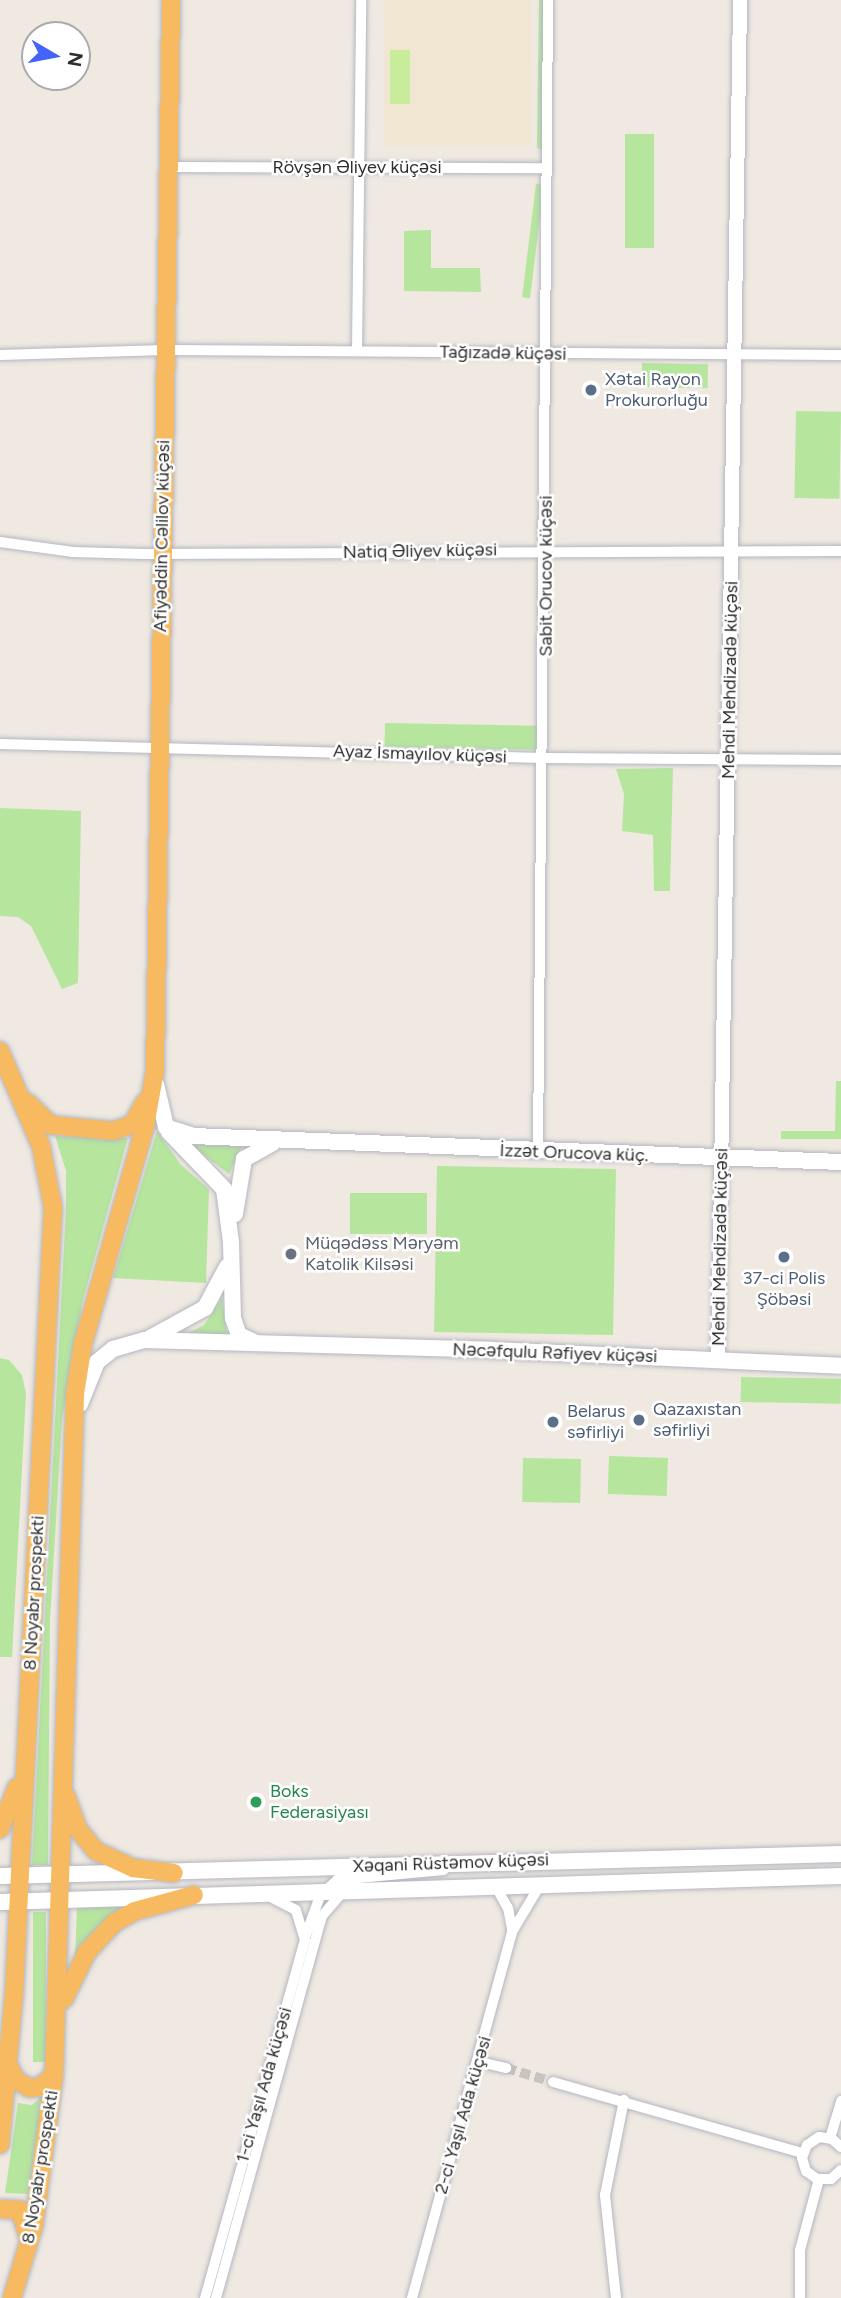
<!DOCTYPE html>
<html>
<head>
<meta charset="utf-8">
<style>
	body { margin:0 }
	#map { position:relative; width:841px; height:2298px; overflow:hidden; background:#efe9e1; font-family:Figtree,sans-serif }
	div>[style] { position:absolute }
	.education>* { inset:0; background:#f0e6d1; transform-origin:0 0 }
	.green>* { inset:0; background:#b6e59e; transform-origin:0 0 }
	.pitch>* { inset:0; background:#c9ec9a; transform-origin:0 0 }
	.minor-tunnel>* { height:10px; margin-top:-5px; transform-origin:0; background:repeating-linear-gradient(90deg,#c8c4bd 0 10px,transparent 0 15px) }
	.roads { filter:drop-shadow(0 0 2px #b4b7c1) drop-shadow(0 0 2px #b4b7c1) }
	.minor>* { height:10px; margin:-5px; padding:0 5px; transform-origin:5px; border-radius:5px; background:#fff }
	.tertiary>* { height:14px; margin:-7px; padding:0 7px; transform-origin:7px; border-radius:7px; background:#fff }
	.secondary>* { height:16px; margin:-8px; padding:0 8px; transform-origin:8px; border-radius:8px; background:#fff }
	.trunk>* { height:18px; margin:-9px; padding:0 9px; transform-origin:9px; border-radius:9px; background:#f8ba60 }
	.dots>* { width:19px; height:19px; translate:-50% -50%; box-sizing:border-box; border:4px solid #fff; border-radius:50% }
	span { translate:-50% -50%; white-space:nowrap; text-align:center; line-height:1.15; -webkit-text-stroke:5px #fff; paint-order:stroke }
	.street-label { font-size:18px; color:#2e2e2e }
	.service-label { font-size:18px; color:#4e5e75 }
	.left { translate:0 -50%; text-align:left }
	.worship-label { font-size:18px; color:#5b616d }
	.leisure-label { font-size:18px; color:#27864d }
	.north { position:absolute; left:21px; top:21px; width:70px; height:70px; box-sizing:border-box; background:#fff; border:2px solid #ababab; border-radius:50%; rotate:100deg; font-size:19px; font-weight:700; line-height:28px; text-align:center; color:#2e2e2e }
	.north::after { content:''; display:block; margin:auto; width:24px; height:32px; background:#4264fb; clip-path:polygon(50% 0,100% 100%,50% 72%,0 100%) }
</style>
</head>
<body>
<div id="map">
	<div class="education">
		<div style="left:384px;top:0;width:147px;height:145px"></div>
	</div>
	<div class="green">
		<div style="clip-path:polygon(539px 0,545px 0,544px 150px,537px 148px)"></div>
		<div style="left:625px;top:134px;width:29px;height:114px"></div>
		<div style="left:536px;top:184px;width:8px;height:114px;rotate:7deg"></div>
		<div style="clip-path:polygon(431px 230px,431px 268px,480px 268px,481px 292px,404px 291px,404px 231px)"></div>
		<div style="left:642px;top:363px;width:66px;height:24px;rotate:1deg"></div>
		<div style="left:796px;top:411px;width:45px;height:87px;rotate:1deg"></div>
		<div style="left:385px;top:723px;width:152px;height:24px;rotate:1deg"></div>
		<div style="clip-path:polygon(673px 768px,670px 891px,654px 891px,653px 835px,622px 831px,624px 794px,616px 769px)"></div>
		<div style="clip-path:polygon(0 808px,81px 811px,78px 983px,62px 989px,31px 926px,18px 917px,0 916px)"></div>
		<div style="clip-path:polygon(836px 1081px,841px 1081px,841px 1139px,781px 1139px,781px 1131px,835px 1131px)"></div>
		<div style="clip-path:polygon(157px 1131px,181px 1165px,209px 1189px,206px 1283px,113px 1278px)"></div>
		<div style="clip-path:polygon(55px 1136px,128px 1138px,83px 1300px,62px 1420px,50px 1621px,48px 1865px,32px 1865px,66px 1208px,66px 1171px)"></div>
		<div style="clip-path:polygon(189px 1144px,242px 1146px,229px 1174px)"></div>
		<div style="left:437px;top:1166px;width:179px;height:166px;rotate:1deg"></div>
		<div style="left:350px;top:1193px;width:77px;height:41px"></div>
		<div style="clip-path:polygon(222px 1298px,227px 1337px,182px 1336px,204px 1325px)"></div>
		<div style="clip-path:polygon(0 1358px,9px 1360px,22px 1375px,26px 1394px,12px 1657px,0 1657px)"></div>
		<div style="left:741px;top:1377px;width:100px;height:25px;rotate:1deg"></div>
		<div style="left:609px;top:1456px;width:59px;height:38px;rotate:2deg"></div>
		<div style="left:523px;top:1458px;width:58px;height:44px;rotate:1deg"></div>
		<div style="clip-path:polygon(132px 1904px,102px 1924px,75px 1959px,77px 1907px)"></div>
		<div style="left:33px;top:1912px;width:13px;height:150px"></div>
		<div style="clip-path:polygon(43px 2095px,28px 2194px,5px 2193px,18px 2103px,32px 2105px)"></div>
	</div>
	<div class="pitch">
		<div style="left:390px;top:50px;width:20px;height:54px"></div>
	</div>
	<div class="minor-tunnel">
		<div style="left:506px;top:2068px;width:49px;rotate:16.6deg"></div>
	</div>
	<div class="roads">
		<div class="minor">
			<div style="left:167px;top:167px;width:379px;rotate:0.2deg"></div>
			<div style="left:357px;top:350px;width:350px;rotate:-89.3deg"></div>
			<div style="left:0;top:355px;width:173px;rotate:-1.7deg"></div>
			<div style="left:173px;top:350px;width:668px;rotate:0.43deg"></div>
			<div style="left:0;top:542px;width:74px;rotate:7.8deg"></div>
			<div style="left:73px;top:552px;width:71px;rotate:1.6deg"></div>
			<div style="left:144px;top:554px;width:697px;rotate:-0.25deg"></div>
			<div style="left:0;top:744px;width:544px;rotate:1.47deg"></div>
			<div style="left:544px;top:758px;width:297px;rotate:0.4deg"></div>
			<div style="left:538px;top:1152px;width:1152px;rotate:-89.5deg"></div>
			<div style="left:495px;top:1885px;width:26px;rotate:61deg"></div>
			<div style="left:508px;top:1908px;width:21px;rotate:79deg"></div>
			<div style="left:306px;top:1935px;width:41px;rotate:-70.3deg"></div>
			<div style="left:320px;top:1896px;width:23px;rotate:-43deg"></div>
			<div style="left:337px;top:1880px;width:107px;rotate:-5.3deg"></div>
			<div style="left:480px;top:2062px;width:27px;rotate:13deg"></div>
			<div style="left:553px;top:2082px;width:260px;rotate:15.9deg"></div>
			<div style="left:830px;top:2138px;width:39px;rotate:-73deg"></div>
			<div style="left:841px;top:2147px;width:12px;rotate:-138deg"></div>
			<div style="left:832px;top:2139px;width:13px;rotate:-171deg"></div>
			<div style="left:819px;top:2137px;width:14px;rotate:146deg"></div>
			<div style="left:807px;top:2145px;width:14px;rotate:111deg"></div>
			<div style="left:802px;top:2158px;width:14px;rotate:73deg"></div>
			<div style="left:806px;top:2171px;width:14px;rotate:36deg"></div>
			<div style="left:817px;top:2179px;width:14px"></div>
			<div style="left:831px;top:2179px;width:13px;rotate:-42deg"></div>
			<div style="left:205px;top:2298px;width:372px;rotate:-74.4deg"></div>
			<div style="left:305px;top:1940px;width:31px;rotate:-107deg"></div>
			<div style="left:296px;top:1910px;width:28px;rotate:-153deg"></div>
			<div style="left:216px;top:2298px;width:396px;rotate:-74.5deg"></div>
			<div style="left:322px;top:1916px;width:33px;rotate:-49deg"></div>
			<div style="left:412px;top:2298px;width:379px;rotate:-74.7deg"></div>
			<div style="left:512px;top:1932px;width:55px;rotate:-59.2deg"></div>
			<div style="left:616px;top:2298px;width:104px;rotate:-96.1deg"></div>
			<div style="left:605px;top:2195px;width:97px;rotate:-78.7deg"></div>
			<div style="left:800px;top:2298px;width:48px;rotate:-90deg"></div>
			<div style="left:800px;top:2250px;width:73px;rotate:-75deg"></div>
		</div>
		<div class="tertiary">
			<div style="left:718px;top:1360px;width:1360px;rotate:-89.07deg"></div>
		</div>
		<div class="secondary">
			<div style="left:156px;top:1084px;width:44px;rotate:76.9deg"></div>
			<div style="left:166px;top:1127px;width:28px;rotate:18deg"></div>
			<div style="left:193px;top:1136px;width:649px;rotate:2.3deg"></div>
			<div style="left:169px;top:1132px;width:79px;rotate:46deg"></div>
			<div style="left:224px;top:1189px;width:53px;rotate:82.5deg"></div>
			<div style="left:231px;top:1242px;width:76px;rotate:88.5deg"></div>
			<div style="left:233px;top:1318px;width:18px;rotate:71deg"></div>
			<div style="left:239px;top:1335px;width:19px;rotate:25deg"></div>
			<div style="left:235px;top:1214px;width:56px;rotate:-80.7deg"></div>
			<div style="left:244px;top:1159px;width:33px;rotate:-29deg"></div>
			<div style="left:150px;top:1338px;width:63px;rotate:-28.6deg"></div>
			<div style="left:205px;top:1308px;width:47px;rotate:-61.8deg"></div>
			<div style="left:80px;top:1404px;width:45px;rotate:-68deg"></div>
			<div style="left:97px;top:1362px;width:21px;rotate:-39deg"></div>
			<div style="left:113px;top:1349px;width:32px;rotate:-16deg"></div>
			<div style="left:144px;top:1340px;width:348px;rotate:1.6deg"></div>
			<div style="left:492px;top:1350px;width:349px;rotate:2.6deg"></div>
			<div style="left:0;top:1876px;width:841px;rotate:-1.5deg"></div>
			<div style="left:0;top:1902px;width:841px;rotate:-1.77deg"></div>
		</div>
		<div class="trunk">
			<div style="left:0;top:1051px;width:103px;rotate:66.7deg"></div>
			<div style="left:41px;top:1146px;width:63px;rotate:79deg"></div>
			<div style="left:53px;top:1208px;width:787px;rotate:92.84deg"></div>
			<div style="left:14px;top:1994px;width:151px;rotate:95.3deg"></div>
			<div style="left:28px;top:1103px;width:32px;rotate:44deg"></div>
			<div style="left:51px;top:1125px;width:62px;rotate:5.5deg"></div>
			<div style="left:113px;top:1131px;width:21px;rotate:-19deg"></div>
			<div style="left:133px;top:1124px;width:24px;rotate:-62deg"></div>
			<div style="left:66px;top:1796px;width:35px;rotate:70deg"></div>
			<div style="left:78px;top:1829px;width:28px;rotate:51deg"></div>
			<div style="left:96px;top:1851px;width:41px;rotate:24.7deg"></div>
			<div style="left:133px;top:1868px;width:41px;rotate:7deg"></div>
			<div style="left:0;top:1829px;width:45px;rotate:-68deg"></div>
			<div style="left:64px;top:1999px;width:52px;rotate:-63.9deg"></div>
			<div style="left:87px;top:1952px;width:40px;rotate:-47deg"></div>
			<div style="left:114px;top:1923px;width:24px;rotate:-30deg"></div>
			<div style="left:135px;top:1911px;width:61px;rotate:-15.2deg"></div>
			<div style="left:8px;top:2064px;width:18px;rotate:63deg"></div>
			<div style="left:16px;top:2080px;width:16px;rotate:30deg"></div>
			<div style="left:30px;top:2088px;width:10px;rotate:-6deg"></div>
			<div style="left:40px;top:2087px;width:18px;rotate:-41deg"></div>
			<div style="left:0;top:2209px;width:20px;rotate:3deg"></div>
			<div style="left:20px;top:2210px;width:27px;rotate:73deg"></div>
			<div style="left:12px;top:2298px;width:76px;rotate:-73.2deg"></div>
			<div style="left:34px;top:2225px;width:151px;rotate:-82.4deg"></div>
			<div style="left:54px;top:2075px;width:681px;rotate:-88.23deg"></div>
			<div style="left:75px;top:1394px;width:51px;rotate:-80.9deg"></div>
			<div style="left:83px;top:1344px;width:227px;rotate:-74.1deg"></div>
			<div style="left:145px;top:1126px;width:56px;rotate:-79.7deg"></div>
			<div style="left:155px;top:1071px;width:1071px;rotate:-89.14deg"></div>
		</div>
	</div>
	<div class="dots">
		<div style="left:591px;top:390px;background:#5c6f8a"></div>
		<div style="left:291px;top:1254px;background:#6b7280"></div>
		<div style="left:784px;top:1257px;background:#5c6f8a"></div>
		<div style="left:639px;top:1420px;background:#5c6f8a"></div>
		<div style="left:553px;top:1422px;background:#5c6f8a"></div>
		<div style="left:256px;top:1802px;background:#2e9e5b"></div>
	</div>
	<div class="street-label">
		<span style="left:357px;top:167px">Rövşən Əliyev küçəsi</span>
		<span style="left:503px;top:353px;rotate:1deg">Tağızadə küçəsi</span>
		<span style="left:162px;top:536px;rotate:-89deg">Afiyəddin Cəlilov küçəsi</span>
		<span style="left:420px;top:551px;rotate:-1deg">Natiq Əliyev küçəsi</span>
		<span style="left:546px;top:576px;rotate:-90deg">Sabit Orucov küçəsi</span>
		<span style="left:730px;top:680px;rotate:-89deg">Mehdi Mehdizadə küçəsi</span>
		<span style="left:420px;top:754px;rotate:2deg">Ayaz İsmayılov küçəsi</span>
		<span style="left:574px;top:1153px;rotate:2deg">İzzət Orucova küç.</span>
		<span style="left:720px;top:1247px;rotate:-89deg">Mehdi Mehdizadə küçəsi</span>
		<span style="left:555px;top:1353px;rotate:2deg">Nəcəfqulu Rəfiyev küçəsi</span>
		<span style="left:34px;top:1593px;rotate:-87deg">8 Noyabr prospekti</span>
		<span style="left:451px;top:1863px;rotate:-2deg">Xəqani Rüstəmov küçəsi</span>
		<span style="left:264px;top:2085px;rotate:-74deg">1-ci Yaşıl Ada küçəsi</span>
		<span style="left:463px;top:2115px;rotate:-74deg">2-ci Yaşıl Ada küçəsi</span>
		<span style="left:40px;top:2167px;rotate:-81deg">8 Noyabr prospekti</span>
	</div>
	<div class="service-label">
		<span class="left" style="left:605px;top:390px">Xətai Rayon<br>Prokurorluğu</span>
		<span style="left:784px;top:1289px">37-ci Polis<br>Şöbəsi</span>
		<span class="left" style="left:653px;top:1420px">Qazaxıstan<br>səfirliyi</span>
		<span class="left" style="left:567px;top:1422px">Belarus<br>səfirliyi</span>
	</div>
	<div class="worship-label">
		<span class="left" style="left:305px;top:1254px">Müqədəss Məryəm<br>Katolik Kilsəsi</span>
	</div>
	<div class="leisure-label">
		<span class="left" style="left:270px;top:1802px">Boks<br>Federasiyası</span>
	</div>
	<div class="north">N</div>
</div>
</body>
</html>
